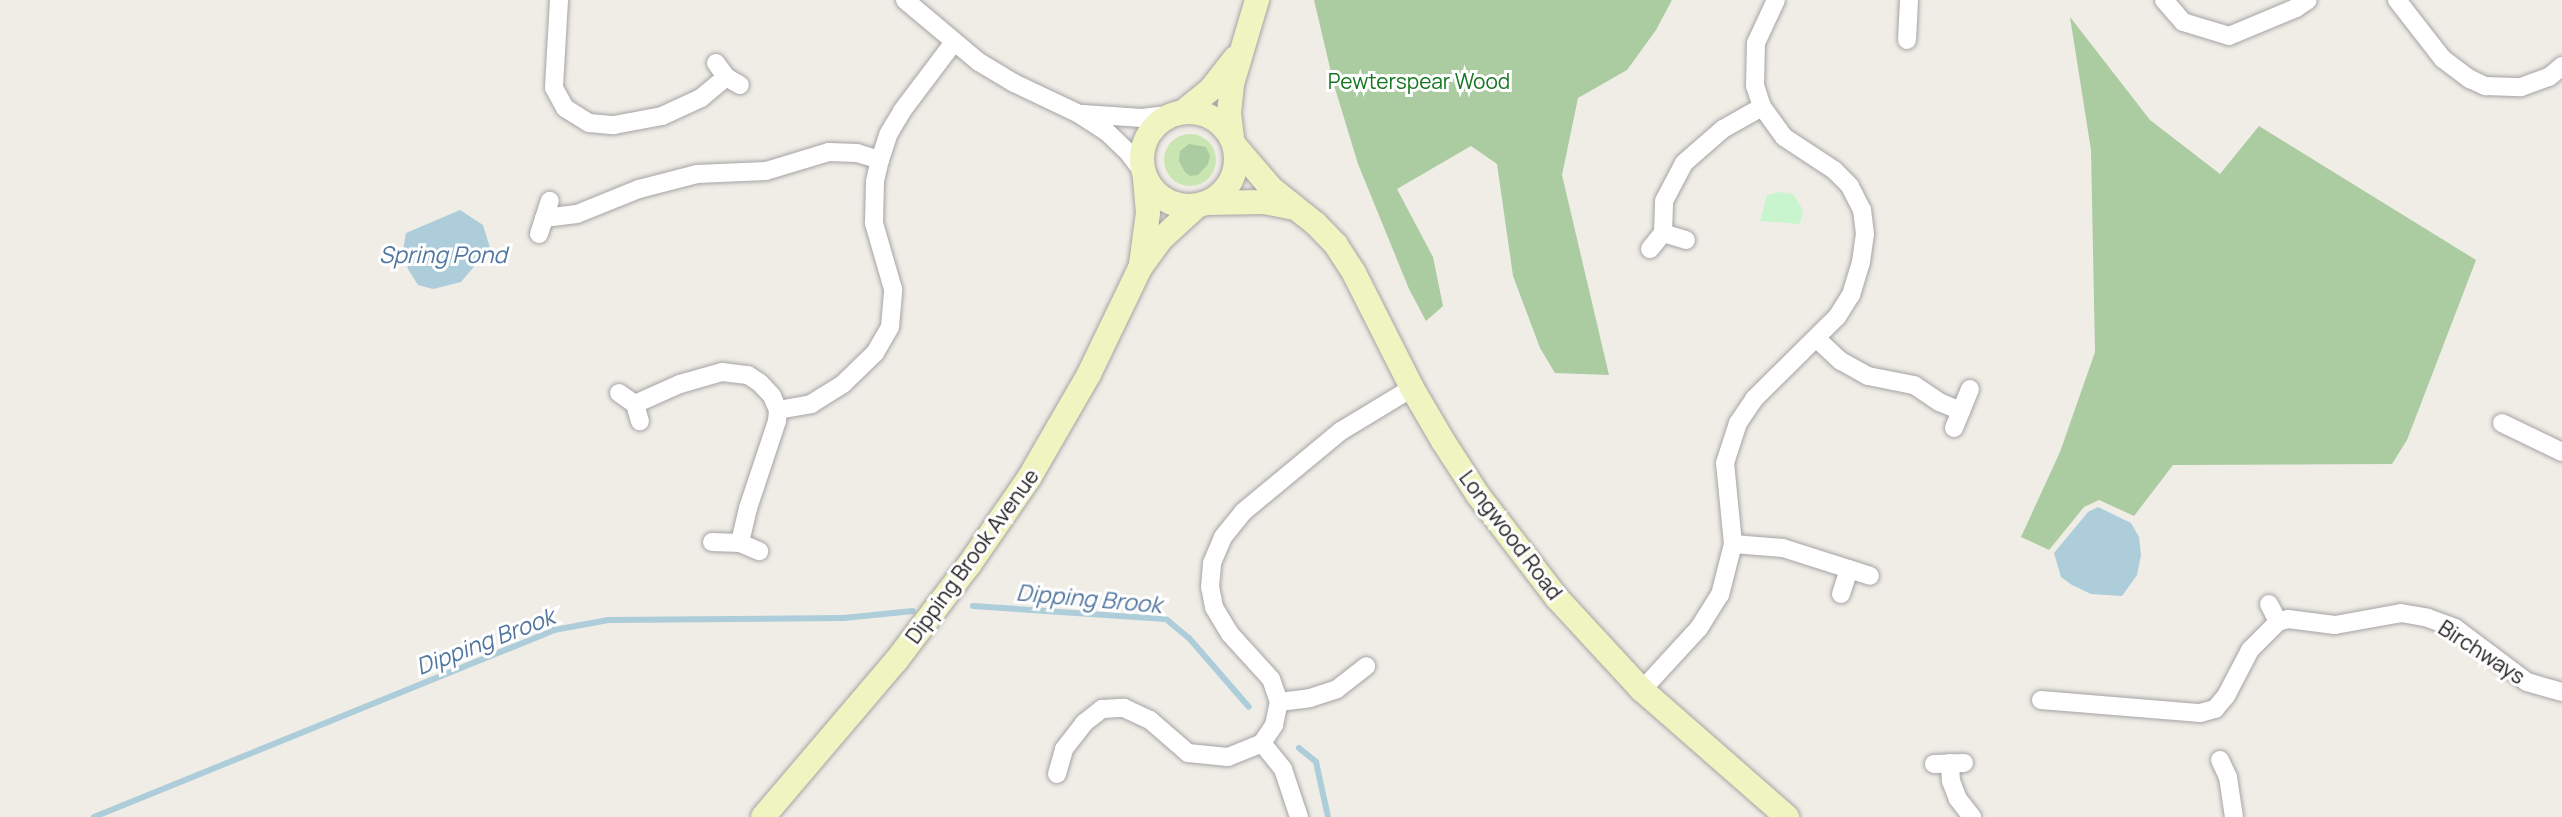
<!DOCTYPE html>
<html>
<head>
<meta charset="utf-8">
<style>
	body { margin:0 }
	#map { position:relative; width:2562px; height:817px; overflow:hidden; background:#f0ede7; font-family:Manrope,sans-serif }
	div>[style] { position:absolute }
	.grass>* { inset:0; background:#c9e5b2 }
	.round { border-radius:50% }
	.forest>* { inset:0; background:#abcba0 }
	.park>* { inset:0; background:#c9f5ce }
	.water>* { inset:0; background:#accdd9 }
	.stream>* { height:6px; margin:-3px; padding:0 3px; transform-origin:3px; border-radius:3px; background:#accdd9 }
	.roads { filter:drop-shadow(0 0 2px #a4a4a4) drop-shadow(0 0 2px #a4a4a4) }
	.street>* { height:18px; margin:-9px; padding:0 9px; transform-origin:9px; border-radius:9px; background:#fff }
	.secondary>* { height:24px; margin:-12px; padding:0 12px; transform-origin:12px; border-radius:12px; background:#f0f4c1 }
	.secondary>.ring { margin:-12px; padding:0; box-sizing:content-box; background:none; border:24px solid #f0f4c1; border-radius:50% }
	span { translate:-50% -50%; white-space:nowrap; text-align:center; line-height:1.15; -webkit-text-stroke:6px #fff; paint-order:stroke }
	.park-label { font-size:21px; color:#167621 }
	.street-label { font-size:21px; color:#202020 }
	.water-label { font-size:23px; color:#5176a0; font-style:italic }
</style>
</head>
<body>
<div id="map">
	<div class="grass">
		<div class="round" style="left:1164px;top:134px;width:52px;height:52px"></div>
	</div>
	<div class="forest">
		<div style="clip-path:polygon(1314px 0,1672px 0,1656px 30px,1627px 70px,1578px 98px,1562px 175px,1609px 375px,1555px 373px,1540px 348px,1513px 276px,1497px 164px,1471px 146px,1397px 189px,1433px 257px,1443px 306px,1426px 321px,1409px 289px,1358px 164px,1334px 85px)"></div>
		<div style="clip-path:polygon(2070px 17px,2150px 120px,2220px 174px,2259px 126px,2476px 260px,2407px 440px,2392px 464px,2173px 465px,2134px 516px,2099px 500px,2084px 507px,2049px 550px,2021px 537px,2060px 452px,2095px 352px,2091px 150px)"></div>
		<div style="clip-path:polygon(1189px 144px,1206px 147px,1210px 156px,1208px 164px,1198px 175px,1190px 176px,1185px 172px,1179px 161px,1180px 151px)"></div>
	</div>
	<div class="park">
		<div style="clip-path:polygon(1779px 192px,1793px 194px,1803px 210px,1800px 224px,1760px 221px,1767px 195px)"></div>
	</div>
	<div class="water">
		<div style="clip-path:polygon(460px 210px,483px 225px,490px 248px,461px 282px,433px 289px,418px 285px,408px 269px,403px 250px,406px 233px)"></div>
		<div style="clip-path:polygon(2098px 507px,2131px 523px,2139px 537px,2141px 555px,2137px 575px,2122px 596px,2091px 594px,2072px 585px,2061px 577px,2054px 553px,2088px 512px)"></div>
	</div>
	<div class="stream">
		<div style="left:973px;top:606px;width:193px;rotate:3.9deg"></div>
		<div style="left:1166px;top:619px;width:30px;rotate:40deg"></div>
		<div style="left:1189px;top:638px;width:91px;rotate:49deg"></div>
		<div style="left:1299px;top:748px;width:22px;rotate:39deg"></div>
		<div style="left:1316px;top:762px;width:56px;rotate:77.7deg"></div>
		<div style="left:94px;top:817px;width:497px;rotate:-22.1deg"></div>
		<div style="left:554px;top:630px;width:55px;rotate:-10.5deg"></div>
		<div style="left:608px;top:620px;width:236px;rotate:-0.5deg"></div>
		<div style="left:844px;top:618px;width:69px;rotate:-5.8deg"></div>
	</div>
	<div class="roads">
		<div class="street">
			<div style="left:559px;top:0;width:88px;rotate:93.3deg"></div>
			<div style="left:554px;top:88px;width:23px;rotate:61deg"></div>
			<div style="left:565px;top:108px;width:28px;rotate:32deg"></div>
			<div style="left:589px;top:123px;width:25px;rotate:5deg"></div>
			<div style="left:614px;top:125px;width:49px;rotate:-10.6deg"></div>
			<div style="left:662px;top:116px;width:43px;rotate:-24.8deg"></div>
			<div style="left:701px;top:98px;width:33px;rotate:-40deg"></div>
			<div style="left:905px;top:0;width:97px;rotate:40deg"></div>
			<div style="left:979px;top:62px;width:41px;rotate:31deg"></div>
			<div style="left:1014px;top:83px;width:72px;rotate:25.5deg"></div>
			<div style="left:1079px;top:114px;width:33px;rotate:33deg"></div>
			<div style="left:1107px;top:132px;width:29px;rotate:44deg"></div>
			<div style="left:1128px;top:152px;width:26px;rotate:53deg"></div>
			<div style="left:2164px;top:0;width:29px;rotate:49deg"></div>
			<div style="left:2183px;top:22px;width:48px;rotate:16.9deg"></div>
			<div style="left:2229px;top:36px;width:73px;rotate:-22.7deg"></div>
			<div style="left:2296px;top:8px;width:14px;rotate:-34deg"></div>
			<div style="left:2397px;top:0;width:75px;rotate:52.1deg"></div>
			<div style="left:2443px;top:59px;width:34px;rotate:37deg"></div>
			<div style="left:2470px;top:79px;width:17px;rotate:25deg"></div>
			<div style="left:2485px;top:86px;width:36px;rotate:2deg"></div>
			<div style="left:2521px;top:87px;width:30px;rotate:-20deg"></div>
			<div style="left:2549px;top:77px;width:17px;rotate:-40deg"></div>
			<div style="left:1907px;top:40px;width:40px;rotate:-87.1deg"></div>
			<div style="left:716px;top:63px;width:17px;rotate:54deg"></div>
			<div style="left:726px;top:77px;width:16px;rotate:30deg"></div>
			<div style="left:1083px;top:114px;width:59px;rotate:3.9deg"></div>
			<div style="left:1142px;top:118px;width:32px;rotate:-7deg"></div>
			<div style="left:544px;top:218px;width:33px;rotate:-7deg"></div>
			<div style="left:577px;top:214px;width:67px;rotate:-22deg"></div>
			<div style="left:639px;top:189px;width:60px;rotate:-14.5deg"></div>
			<div style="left:697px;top:174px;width:69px;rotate:-2.5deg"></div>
			<div style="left:766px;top:171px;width:66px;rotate:-16.8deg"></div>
			<div style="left:829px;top:152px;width:28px;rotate:2deg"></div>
			<div style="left:857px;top:153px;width:24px;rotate:17deg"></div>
			<div style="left:1663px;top:233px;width:32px;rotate:-88deg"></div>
			<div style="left:1664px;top:201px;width:43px;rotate:-62.2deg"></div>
			<div style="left:1684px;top:163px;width:52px;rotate:-41.1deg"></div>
			<div style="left:1723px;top:129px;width:45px;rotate:-29.4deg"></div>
			<div style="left:539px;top:234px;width:35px;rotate:-72deg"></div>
			<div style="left:1650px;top:249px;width:21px;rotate:-51deg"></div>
			<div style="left:1663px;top:233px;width:24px;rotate:17deg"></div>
			<div style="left:1817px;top:339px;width:33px;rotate:43deg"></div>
			<div style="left:1841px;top:361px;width:31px;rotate:29deg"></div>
			<div style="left:1868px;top:376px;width:47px;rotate:11.1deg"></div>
			<div style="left:1914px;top:385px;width:30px;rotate:34deg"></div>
			<div style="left:1939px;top:402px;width:24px;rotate:22deg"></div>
			<div style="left:619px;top:393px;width:19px;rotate:35deg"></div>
			<div style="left:635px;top:404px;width:18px;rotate:74deg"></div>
			<div style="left:635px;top:404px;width:49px;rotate:-24deg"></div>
			<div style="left:680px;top:384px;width:44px;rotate:-15.9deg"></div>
			<div style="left:722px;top:372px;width:26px;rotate:7deg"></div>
			<div style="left:748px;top:375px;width:14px;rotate:34deg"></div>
			<div style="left:760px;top:383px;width:18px;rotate:47deg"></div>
			<div style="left:772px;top:396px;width:15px;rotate:67deg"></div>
			<div style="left:778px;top:410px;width:11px;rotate:95deg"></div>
			<div style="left:777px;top:421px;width:92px;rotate:108.4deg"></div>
			<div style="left:748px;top:508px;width:36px;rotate:103deg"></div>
			<div style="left:778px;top:410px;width:34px;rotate:-10deg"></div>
			<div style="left:811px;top:404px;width:39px;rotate:-32deg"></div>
			<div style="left:844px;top:383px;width:43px;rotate:-44.1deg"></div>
			<div style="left:875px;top:353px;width:30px;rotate:-60deg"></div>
			<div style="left:890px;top:327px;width:38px;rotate:-85deg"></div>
			<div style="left:893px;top:289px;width:69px;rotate:-106.1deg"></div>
			<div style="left:874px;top:223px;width:42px;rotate:-88.6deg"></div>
			<div style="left:875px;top:181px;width:22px;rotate:-77deg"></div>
			<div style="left:880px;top:160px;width:28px;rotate:-72deg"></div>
			<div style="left:889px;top:133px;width:26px;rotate:-59deg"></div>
			<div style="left:902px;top:111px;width:86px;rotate:-53deg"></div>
			<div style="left:2502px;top:423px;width:67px;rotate:25.8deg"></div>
			<div style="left:1954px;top:428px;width:42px;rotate:-67.7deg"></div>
			<div style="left:712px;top:542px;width:28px;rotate:2deg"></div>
			<div style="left:740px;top:543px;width:21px;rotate:23deg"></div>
			<div style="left:1733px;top:544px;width:50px;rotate:4.6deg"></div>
			<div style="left:1783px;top:548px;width:69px;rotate:17.7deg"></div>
			<div style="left:1841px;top:594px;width:26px;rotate:-72deg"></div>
			<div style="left:1849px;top:569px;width:22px;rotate:18deg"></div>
			<div style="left:2269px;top:604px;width:20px;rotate:63deg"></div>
			<div style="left:1642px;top:690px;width:84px;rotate:-47.4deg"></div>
			<div style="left:1699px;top:628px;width:39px;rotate:-58deg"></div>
			<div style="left:1720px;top:595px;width:53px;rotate:-75.7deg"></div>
			<div style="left:1733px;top:544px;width:81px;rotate:-95.6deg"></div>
			<div style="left:1725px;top:463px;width:42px;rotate:-72deg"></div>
			<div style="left:1738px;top:423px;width:29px;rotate:-56deg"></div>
			<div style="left:1754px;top:399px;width:117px;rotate:-44.7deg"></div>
			<div style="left:1837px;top:317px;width:26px;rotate:-58deg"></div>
			<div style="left:1851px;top:295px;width:34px;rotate:-73deg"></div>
			<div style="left:1861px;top:262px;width:28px;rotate:-82deg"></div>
			<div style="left:1865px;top:234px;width:24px;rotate:-97deg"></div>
			<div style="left:1862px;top:210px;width:27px;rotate:-117deg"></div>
			<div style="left:1850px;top:186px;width:23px;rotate:-135deg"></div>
			<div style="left:1834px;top:170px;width:60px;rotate:-146.6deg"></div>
			<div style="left:1784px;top:137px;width:37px;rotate:-126deg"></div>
			<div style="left:1762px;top:107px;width:22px;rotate:-108deg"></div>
			<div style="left:1755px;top:86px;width:43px;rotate:-88.7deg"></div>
			<div style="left:1756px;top:43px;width:47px;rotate:-65.1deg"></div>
			<div style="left:2041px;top:700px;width:160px;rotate:4.7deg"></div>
			<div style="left:2200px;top:713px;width:16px;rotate:-15deg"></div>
			<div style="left:2215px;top:709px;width:17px;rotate:-50deg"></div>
			<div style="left:2226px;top:696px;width:52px;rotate:-62.4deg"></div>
			<div style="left:2250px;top:650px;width:40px;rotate:-45deg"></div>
			<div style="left:2278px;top:622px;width:10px;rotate:-17deg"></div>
			<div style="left:2288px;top:619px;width:47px;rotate:7.3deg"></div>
			<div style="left:2335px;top:625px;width:67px;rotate:-10.3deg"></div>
			<div style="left:2401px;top:613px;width:27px;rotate:10deg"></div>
			<div style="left:2428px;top:618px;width:29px;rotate:20deg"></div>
			<div style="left:2455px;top:628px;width:90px;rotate:36.9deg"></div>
			<div style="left:2527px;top:682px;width:36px;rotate:16deg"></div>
			<div style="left:1279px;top:702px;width:31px;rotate:-7deg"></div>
			<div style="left:1310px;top:698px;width:28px;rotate:-18deg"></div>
			<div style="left:1337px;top:689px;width:37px;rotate:-38deg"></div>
			<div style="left:1262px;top:743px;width:33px;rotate:51deg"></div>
			<div style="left:1283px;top:769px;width:51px;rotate:71.6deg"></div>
			<div style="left:2220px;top:760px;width:19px;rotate:65deg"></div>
			<div style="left:2228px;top:777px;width:40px;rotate:81.5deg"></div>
			<div style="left:1950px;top:763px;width:18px;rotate:87deg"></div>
			<div style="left:1951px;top:781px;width:19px;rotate:69deg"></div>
			<div style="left:1958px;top:799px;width:23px;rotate:52deg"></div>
			<div style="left:1934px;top:764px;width:30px;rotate:-2deg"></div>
			<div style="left:1057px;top:774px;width:26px;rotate:-74deg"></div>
			<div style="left:1064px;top:749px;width:33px;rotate:-52deg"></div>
			<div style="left:1084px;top:723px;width:23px;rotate:-38deg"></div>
			<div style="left:1102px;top:709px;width:22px;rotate:-3deg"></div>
			<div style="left:1124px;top:708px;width:29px;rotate:25deg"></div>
			<div style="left:1150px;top:720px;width:50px;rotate:41deg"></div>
			<div style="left:1188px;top:753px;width:40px;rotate:5.7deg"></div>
			<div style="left:1228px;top:757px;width:37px;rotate:-22deg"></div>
			<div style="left:1262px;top:743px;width:22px;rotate:-56deg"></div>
			<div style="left:1274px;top:725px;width:24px;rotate:-78deg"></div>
			<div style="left:1279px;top:702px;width:24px;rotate:-109deg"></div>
			<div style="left:1271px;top:679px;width:61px;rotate:-132.3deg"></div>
			<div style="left:1230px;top:634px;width:31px;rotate:-121deg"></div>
			<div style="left:1214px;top:607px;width:20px;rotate:-101deg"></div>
			<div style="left:1210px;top:587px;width:24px;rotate:-85deg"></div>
			<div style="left:1212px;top:563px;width:28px;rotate:-67deg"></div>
			<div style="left:1223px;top:537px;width:32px;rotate:-51deg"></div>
			<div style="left:1243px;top:512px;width:127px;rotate:-39.6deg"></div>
			<div style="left:1341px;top:431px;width:83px;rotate:-31.2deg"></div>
		</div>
		<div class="secondary">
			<div style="left:1184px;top:111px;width:35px;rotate:-39deg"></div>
			<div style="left:1211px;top:89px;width:39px;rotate:-52deg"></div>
			<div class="ring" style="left:1142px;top:112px;width:70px;height:70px"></div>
			<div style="left:1232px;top:138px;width:25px;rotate:-97deg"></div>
			<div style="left:1229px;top:113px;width:29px;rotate:-84deg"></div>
			<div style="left:1232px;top:84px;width:88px;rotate:-73.4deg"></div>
			<div style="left:1236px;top:147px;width:55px;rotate:49.4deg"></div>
			<div style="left:1272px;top:189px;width:56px;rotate:38.5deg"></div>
			<div style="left:1316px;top:224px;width:29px;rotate:46deg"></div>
			<div style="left:1336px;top:245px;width:33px;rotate:57deg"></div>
			<div style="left:1354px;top:273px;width:129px;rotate:63.2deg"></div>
			<div style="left:1412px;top:388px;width:61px;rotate:59.7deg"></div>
			<div style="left:1443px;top:441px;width:64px;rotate:57.1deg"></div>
			<div style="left:1478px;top:495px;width:130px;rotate:52.5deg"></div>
			<div style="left:1557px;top:598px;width:125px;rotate:47.3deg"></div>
			<div style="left:1642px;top:690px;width:193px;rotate:41.2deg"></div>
			<div style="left:1207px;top:203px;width:57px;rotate:-1deg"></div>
			<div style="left:1264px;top:202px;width:31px;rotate:11deg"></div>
			<div style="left:1141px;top:264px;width:51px;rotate:-82.2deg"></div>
			<div style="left:1148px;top:213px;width:36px;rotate:-95deg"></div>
			<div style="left:763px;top:817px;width:205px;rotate:-49.6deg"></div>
			<div style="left:896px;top:661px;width:121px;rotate:-52.8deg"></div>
			<div style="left:969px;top:565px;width:106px;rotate:-55.4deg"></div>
			<div style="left:1029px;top:478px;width:120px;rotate:-60deg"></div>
			<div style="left:1089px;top:374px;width:118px;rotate:-64.3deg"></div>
			<div style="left:1140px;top:268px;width:34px;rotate:-54deg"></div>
			<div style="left:1160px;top:240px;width:50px;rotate:-42.6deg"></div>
		</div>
	</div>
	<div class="park-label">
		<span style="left:1419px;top:81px">Pewterspear Wood</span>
	</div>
	<div class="street-label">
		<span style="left:1511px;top:535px;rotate:53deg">Longwood Road</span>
		<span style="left:972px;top:556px;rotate:-54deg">Dipping Brook Avenue</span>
		<span style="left:2482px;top:652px;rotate:33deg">Birchways</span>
	</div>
	<div class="water-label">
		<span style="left:443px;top:254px">Spring Pond</span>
		<span style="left:1089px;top:598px;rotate:5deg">Dipping Brook</span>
		<span style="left:485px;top:641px;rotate:-21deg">Dipping Brook</span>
	</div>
</div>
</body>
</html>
